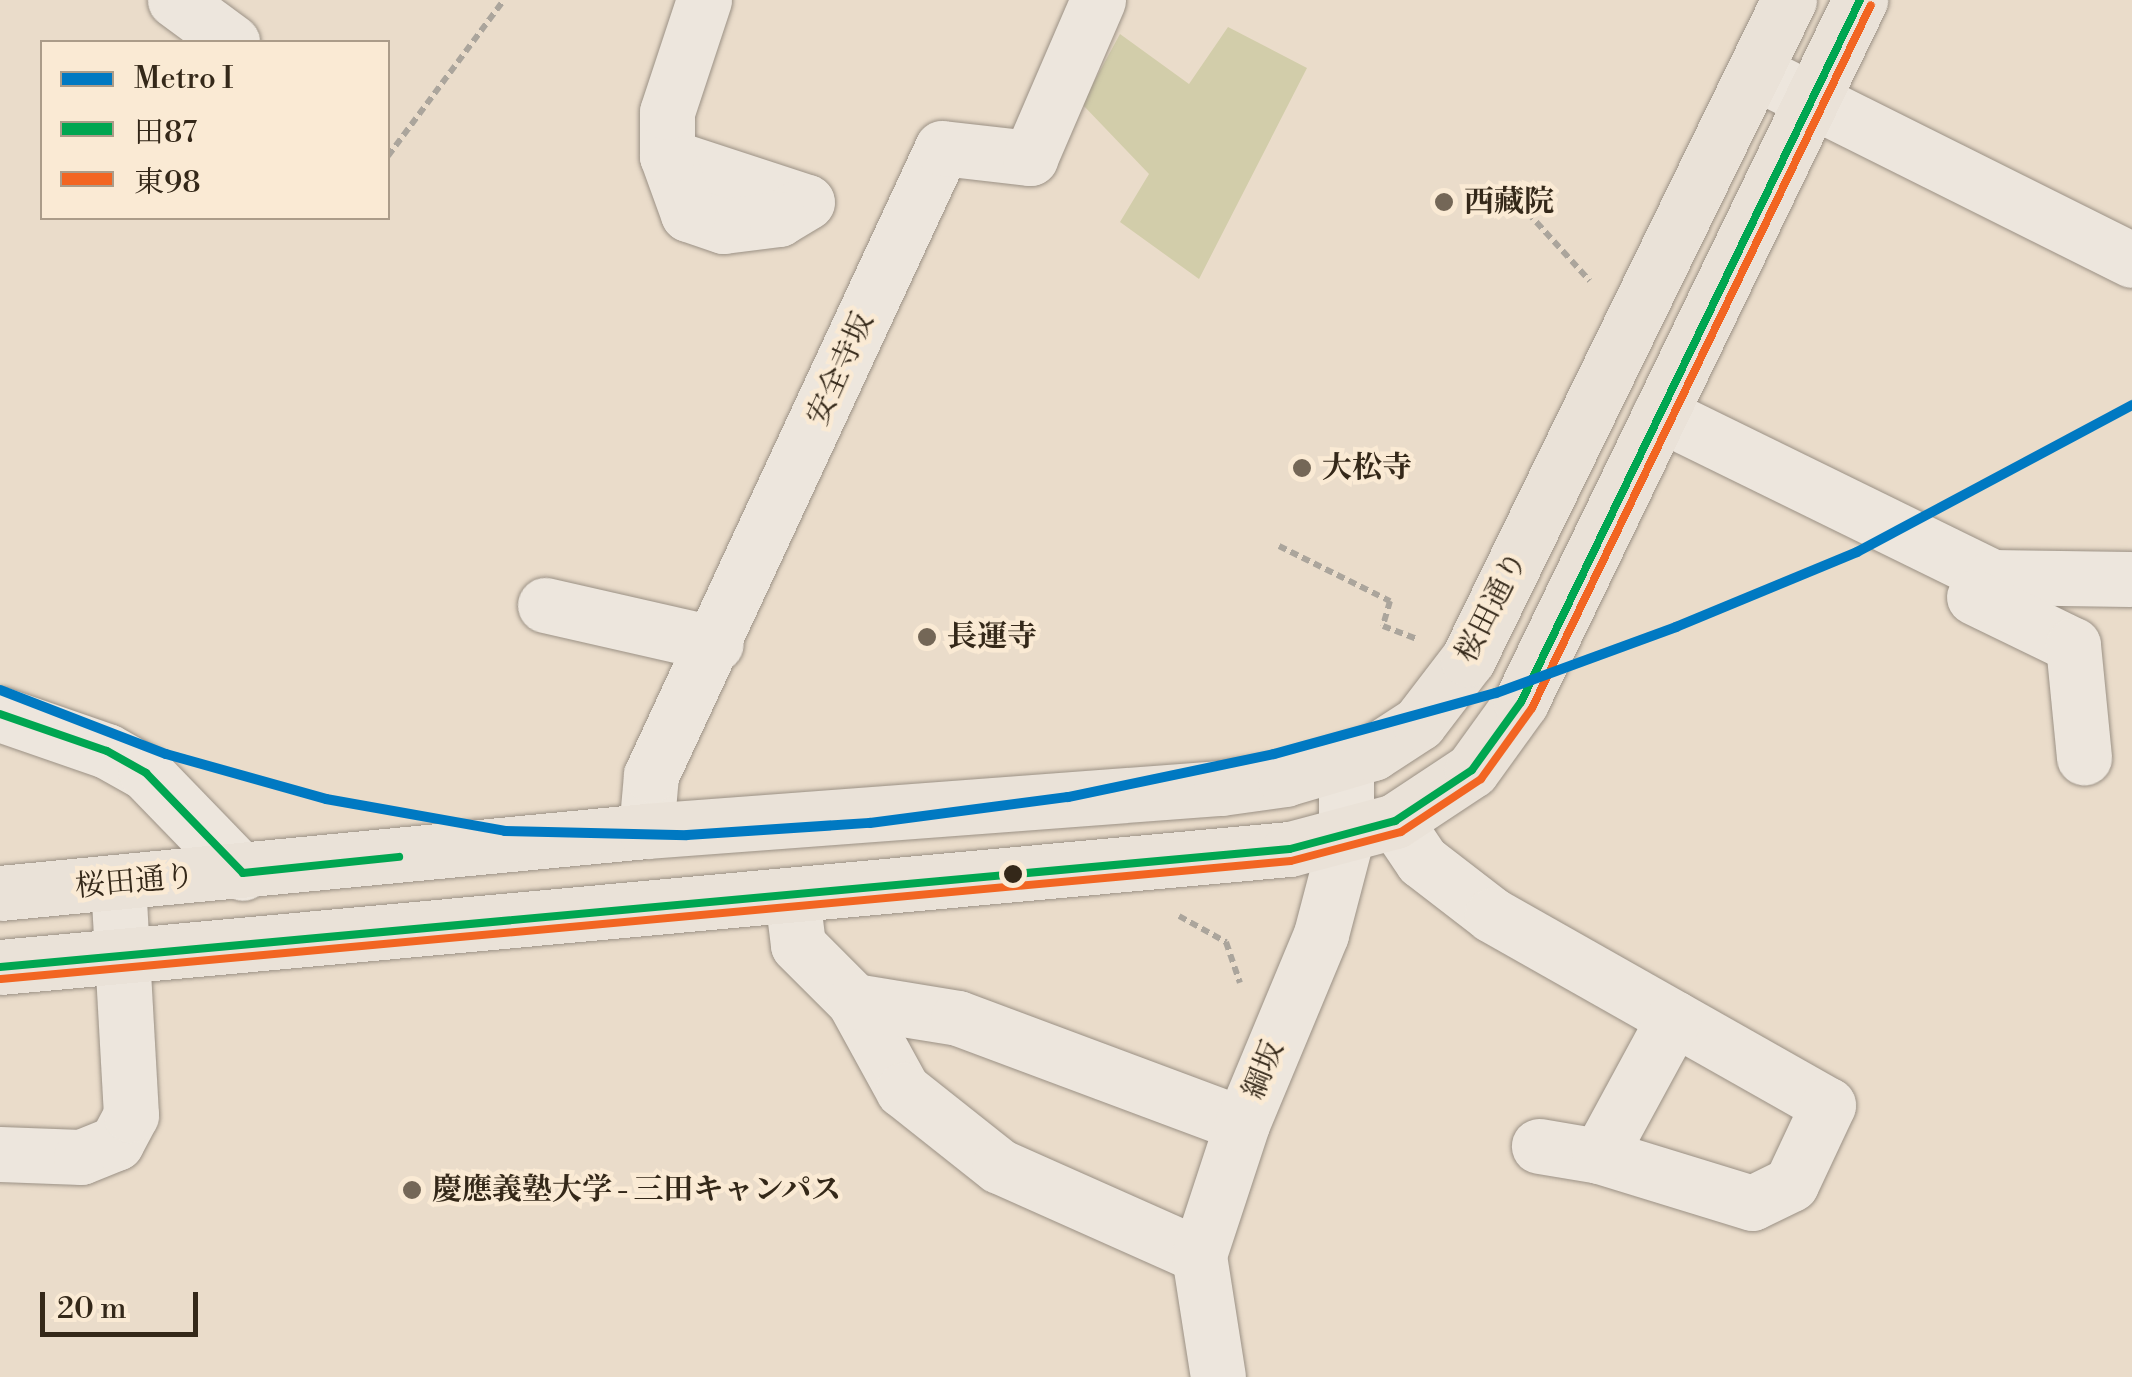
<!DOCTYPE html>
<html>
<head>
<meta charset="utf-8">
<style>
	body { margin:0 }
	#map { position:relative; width:2132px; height:1377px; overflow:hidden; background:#eadcca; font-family:"Libre Bodoni","Noto Serif JP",serif }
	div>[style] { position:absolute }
	.green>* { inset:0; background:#d2cdaa }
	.path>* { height:6px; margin-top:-3px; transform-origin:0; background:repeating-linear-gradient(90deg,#aba59c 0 8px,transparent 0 13px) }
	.roads { filter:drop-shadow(0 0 2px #9b9185) drop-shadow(0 0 2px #9b9185) }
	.minor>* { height:55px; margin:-27.5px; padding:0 27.5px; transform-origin:27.5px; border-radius:27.5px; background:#ede6dd }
	.highway>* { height:55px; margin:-27.5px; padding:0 27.5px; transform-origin:27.5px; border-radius:27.5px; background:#eae2d8 }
	.bus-1>* { height:8px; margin:-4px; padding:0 4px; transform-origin:4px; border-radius:4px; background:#00a651 }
	.bus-2>* { height:8px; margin:-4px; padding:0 4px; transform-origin:4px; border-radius:4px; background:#f26522 }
	.metro-1>* { height:10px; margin:-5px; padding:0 5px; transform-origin:5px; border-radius:5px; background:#0079c2 }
	.dots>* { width:28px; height:28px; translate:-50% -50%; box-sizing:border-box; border:5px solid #faead4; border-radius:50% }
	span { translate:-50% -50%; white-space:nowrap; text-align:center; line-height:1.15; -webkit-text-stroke:9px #faead4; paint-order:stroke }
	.poi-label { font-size:30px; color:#342819; font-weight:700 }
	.left { translate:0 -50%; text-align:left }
	.street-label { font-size:30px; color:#342819 }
	.legend { position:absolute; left:40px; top:40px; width:350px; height:180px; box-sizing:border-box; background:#faead4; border:2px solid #ab9c89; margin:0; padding:12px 18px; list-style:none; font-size:30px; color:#342819 }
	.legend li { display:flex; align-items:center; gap:20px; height:50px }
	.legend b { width:50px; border:2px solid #ab9c89 }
	.scale { position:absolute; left:40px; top:1292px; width:158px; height:45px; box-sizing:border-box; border:5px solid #342819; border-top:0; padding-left:12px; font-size:30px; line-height:35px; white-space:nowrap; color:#342819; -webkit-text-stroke:8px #faead4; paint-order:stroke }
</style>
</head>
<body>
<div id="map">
	<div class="green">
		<div style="clip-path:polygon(1228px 27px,1307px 68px,1199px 279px,1120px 222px,1149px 174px,1082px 104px,1120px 34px,1189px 84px)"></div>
	</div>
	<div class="path">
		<div style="left:388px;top:156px;width:194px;rotate:-53.4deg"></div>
		<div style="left:1519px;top:203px;width:105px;rotate:47.7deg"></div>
		<div style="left:1279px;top:546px;width:124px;rotate:26.4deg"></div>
		<div style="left:1390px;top:601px;width:26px;rotate:106deg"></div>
		<div style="left:1383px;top:626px;width:36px;rotate:21deg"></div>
		<div style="left:1179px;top:916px;width:54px;rotate:29deg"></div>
		<div style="left:1226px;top:942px;width:43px;rotate:71.1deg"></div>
	</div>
	<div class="roads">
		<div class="minor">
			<div style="left:175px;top:0;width:71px;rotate:36.4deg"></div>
			<div style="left:1755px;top:72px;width:421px;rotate:26.5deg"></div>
			<div style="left:667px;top:156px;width:147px;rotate:18.2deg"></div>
			<div style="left:807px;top:202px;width:33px;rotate:149deg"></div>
			<div style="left:779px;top:219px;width:56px;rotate:172.9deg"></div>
			<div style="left:723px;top:226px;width:37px;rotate:-161deg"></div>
			<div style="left:688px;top:214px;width:62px;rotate:-109.9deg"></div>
			<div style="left:667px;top:156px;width:44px;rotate:-90deg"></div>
			<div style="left:667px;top:112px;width:118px;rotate:-71.7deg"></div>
			<div style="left:1660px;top:414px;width:370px;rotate:26.1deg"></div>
			<div style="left:1992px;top:577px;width:138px;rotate:0.8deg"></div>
			<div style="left:1974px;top:597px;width:110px;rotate:25.9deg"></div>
			<div style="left:2073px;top:645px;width:113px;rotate:84.4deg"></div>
			<div style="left:545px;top:605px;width:175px;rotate:12.8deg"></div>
			<div style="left:0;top:714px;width:113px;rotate:19.1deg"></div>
			<div style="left:107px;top:751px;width:45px;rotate:29.4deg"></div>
			<div style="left:146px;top:773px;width:139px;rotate:45.9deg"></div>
			<div style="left:1395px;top:821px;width:48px;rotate:56deg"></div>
			<div style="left:1422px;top:861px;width:88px;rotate:37.6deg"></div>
			<div style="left:1492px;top:915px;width:386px;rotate:29.5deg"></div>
			<div style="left:1828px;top:1105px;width:87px;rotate:115.1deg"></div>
			<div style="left:1791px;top:1184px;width:43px;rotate:154deg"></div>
			<div style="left:1752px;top:1203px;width:160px;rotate:-162.9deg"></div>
			<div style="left:1599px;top:1156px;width:61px;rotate:-170.5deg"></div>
			<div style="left:646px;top:831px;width:56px;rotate:-84.9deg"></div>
			<div style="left:651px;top:775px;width:691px;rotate:-65.1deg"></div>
			<div style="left:942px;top:148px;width:89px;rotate:6.5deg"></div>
			<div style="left:1030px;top:158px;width:172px;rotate:-66.7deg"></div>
			<div style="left:792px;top:896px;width:49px;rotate:83deg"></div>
			<div style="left:798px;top:945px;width:79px;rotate:45deg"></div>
			<div style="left:854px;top:1001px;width:102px;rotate:61.2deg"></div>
			<div style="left:903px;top:1090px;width:122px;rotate:38.4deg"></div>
			<div style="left:999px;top:1166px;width:219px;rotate:24deg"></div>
			<div style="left:854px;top:1001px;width:105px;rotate:9.3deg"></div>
			<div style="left:958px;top:1018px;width:303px;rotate:20.5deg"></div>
			<div style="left:0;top:1154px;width:81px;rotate:2.1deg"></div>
			<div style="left:81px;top:1157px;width:38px;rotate:-22deg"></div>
			<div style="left:116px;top:1143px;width:32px;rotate:-62deg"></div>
			<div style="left:131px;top:1115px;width:232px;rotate:-93.2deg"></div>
			<div style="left:1599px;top:1156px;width:157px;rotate:-61.5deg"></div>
			<div style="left:1218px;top:1377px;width:123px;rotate:-98.9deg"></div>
			<div style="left:1199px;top:1255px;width:138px;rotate:-71.8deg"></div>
			<div style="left:1242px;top:1124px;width:206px;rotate:-67.4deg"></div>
			<div style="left:1321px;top:934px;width:98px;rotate:-75.3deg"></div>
			<div style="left:1346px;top:839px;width:74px;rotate:-90deg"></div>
		</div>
		<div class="highway">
			<div style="left:0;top:893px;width:649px;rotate:-5.48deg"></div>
			<div style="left:646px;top:831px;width:577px;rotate:-4.28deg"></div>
			<div style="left:1221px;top:788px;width:65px;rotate:-8deg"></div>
			<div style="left:1285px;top:779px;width:92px;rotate:-16.5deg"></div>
			<div style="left:1373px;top:753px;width:55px;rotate:-33.1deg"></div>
			<div style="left:1419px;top:723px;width:81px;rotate:-52.6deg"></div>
			<div style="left:1468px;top:659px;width:733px;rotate:-64.03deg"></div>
			<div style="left:0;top:967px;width:1295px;rotate:-5.23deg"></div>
			<div style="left:1290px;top:849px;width:109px;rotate:-14.9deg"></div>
			<div style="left:1395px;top:821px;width:92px;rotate:-33.5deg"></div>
			<div style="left:1472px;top:770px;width:84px;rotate:-54.2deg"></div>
			<div style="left:1521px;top:702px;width:780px;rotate:-64.22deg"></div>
		</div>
	</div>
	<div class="bus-1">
		<div style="left:0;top:714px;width:113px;rotate:19.1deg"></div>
		<div style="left:107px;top:751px;width:45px;rotate:29.4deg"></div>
		<div style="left:146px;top:773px;width:139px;rotate:45.9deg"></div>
		<div style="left:243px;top:873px;width:157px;rotate:-5.9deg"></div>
		<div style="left:0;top:967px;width:1295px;rotate:-5.23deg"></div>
		<div style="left:1290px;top:849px;width:109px;rotate:-14.9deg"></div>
		<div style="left:1395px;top:821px;width:92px;rotate:-33.5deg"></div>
		<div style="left:1472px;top:770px;width:84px;rotate:-54.2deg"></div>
		<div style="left:1521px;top:702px;width:780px;rotate:-64.22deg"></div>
	</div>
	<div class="bus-2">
		<div style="left:1px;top:979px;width:1295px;rotate:-5.23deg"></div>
		<div style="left:1291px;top:861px;width:114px;rotate:-14.8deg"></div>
		<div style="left:1401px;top:832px;width:96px;rotate:-33.5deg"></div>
		<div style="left:1481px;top:779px;width:87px;rotate:-54.3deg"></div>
		<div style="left:1532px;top:708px;width:780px;rotate:-64.26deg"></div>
	</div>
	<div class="metro-1">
		<div style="left:0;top:690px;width:178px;rotate:21.1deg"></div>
		<div style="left:166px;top:754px;width:166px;rotate:15.7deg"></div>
		<div style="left:326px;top:799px;width:182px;rotate:10.1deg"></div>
		<div style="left:505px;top:831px;width:182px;rotate:1.3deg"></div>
		<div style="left:687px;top:835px;width:183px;rotate:-3.8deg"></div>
		<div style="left:870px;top:823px;width:200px;rotate:-7.5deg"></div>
		<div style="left:1068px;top:797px;width:210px;rotate:-11.8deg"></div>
		<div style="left:1274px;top:754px;width:230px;rotate:-15.4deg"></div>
		<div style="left:1496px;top:693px;width:192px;rotate:-20.1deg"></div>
		<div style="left:1676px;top:627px;width:196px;rotate:-22.5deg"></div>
		<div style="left:1857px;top:552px;width:312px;rotate:-28.1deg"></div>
	</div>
	<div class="dots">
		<div style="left:1444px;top:202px;background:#746757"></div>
		<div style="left:1302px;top:468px;background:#746757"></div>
		<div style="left:927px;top:637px;background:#746757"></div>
		<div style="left:1013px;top:874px;background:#342819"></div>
		<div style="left:412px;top:1190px;background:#746757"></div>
	</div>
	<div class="poi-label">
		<span class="left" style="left:1464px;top:202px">西藏院</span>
		<span class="left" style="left:1322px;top:468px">大松寺</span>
		<span class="left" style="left:947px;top:637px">長運寺</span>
		<span class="left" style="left:432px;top:1190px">慶應義塾大学 - 三田キャンパス</span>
	</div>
	<div class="street-label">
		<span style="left:841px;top:369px;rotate:-66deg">安全寺坂</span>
		<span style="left:1492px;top:607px;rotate:-63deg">桜田通り</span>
		<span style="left:135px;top:882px;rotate:-5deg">桜田通り</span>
		<span style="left:1264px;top:1070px;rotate:-68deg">綱坂</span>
	</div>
	<ul class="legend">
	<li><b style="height:12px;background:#0079c2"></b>Metro I</li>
	<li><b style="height:12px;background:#00a651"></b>田87</li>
	<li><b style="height:12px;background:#f26522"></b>東98</li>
	</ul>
	<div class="scale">20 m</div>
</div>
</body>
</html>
